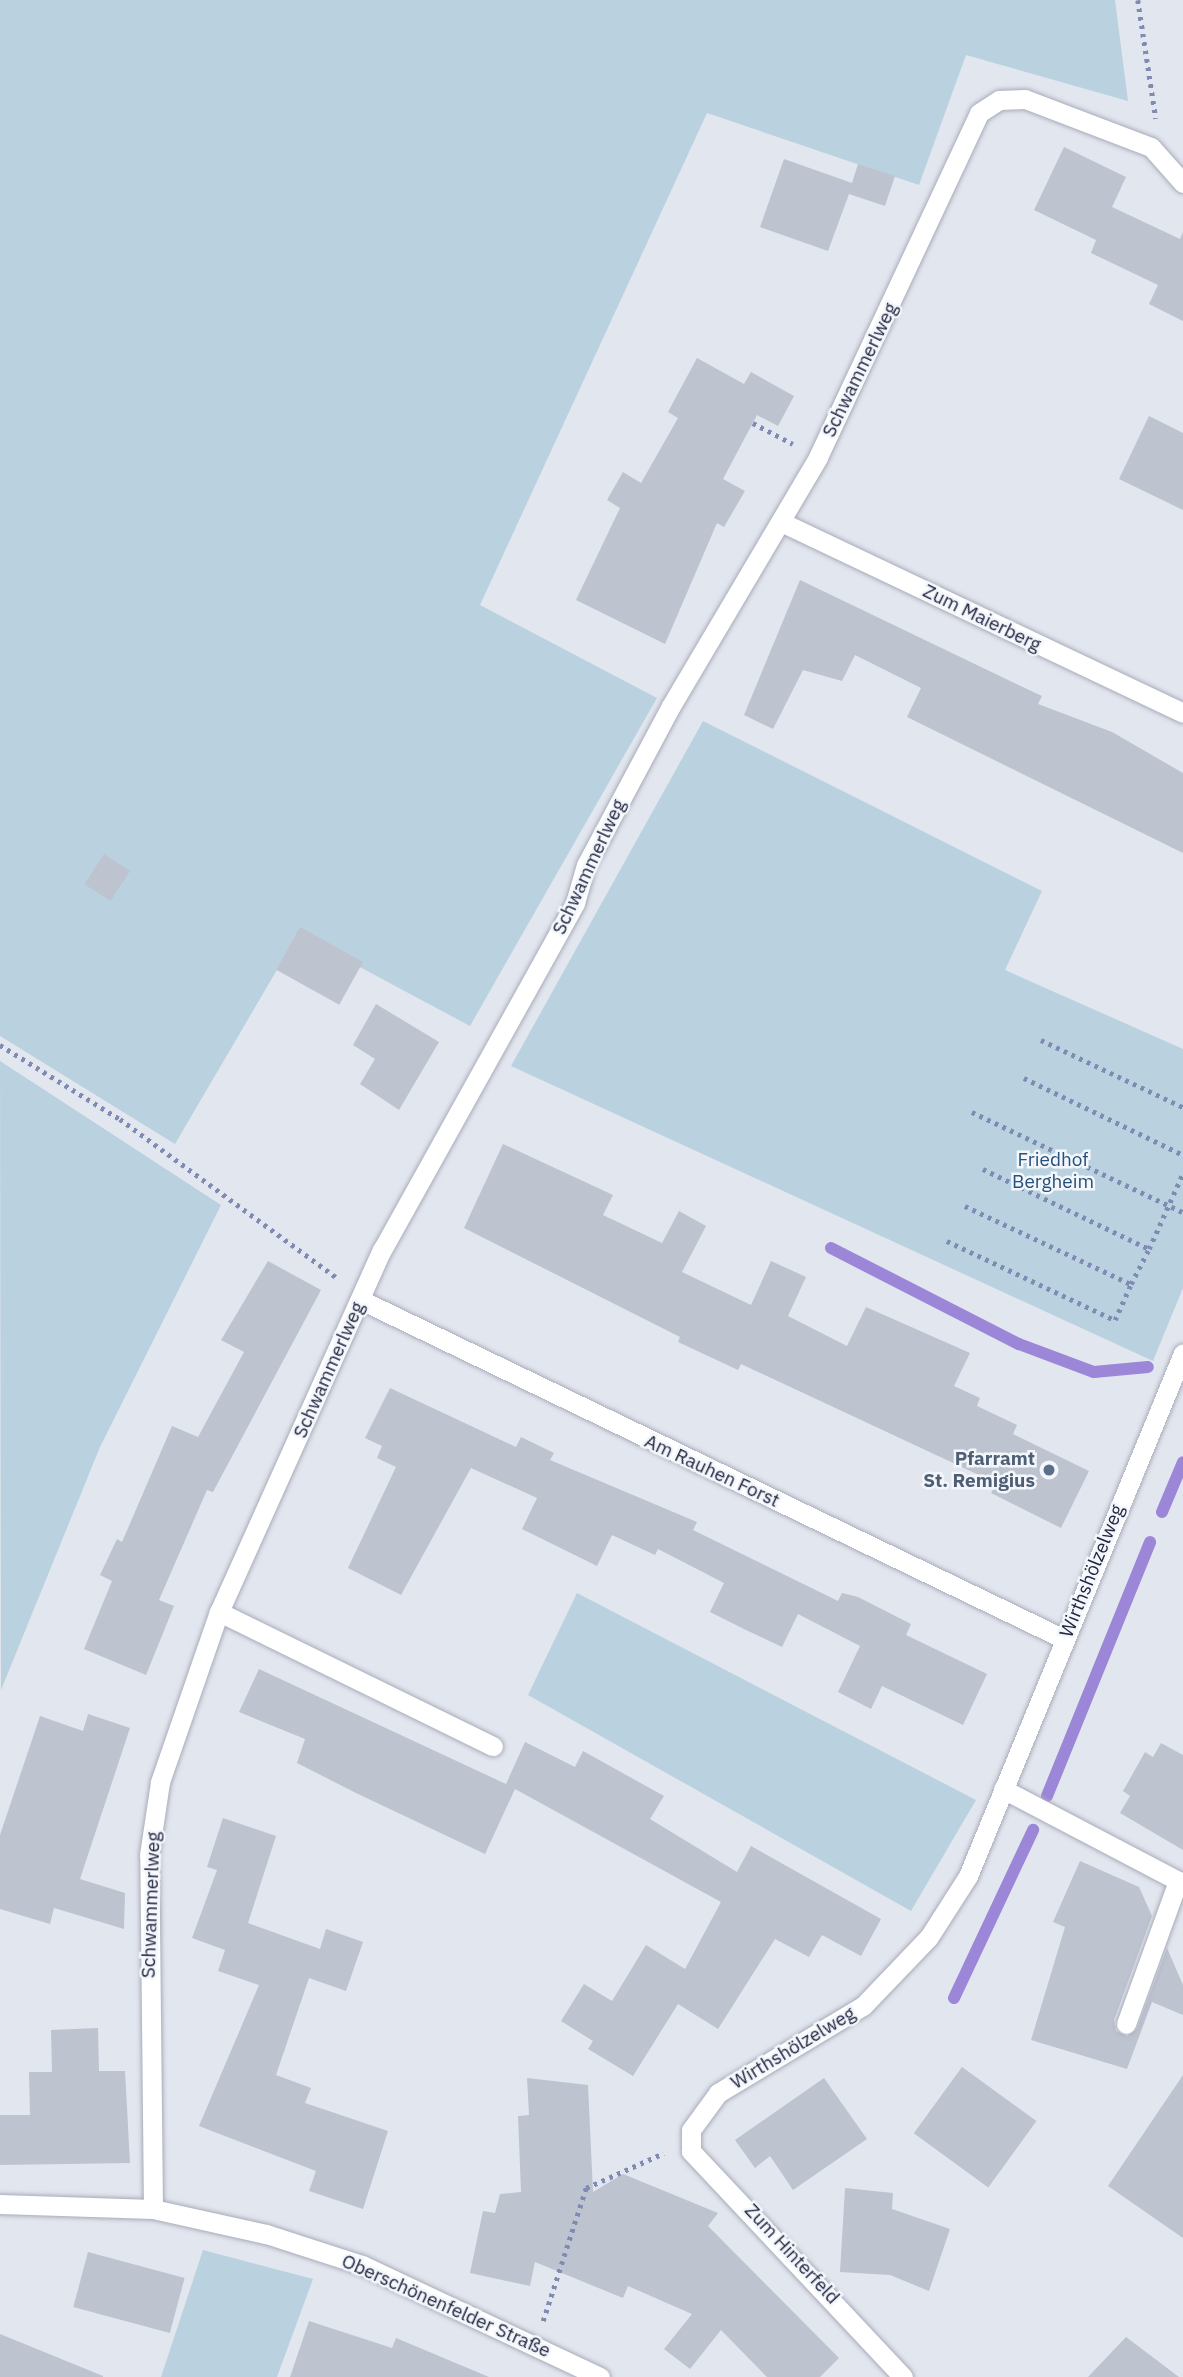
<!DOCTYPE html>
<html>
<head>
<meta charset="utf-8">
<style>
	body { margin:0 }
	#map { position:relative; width:1183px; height:2377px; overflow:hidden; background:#e2e6ee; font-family:"IBM Plex Sans",sans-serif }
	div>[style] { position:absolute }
	.green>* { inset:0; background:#bad2e0 }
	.stream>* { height:12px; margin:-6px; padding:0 6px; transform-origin:6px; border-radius:6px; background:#9b86d7 }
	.building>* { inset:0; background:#bdc3cf; transform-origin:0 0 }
	.path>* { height:4.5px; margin-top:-2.25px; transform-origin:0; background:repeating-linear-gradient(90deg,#808bb4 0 3.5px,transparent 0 8.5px) }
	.roads { filter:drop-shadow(0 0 2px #a8acba) drop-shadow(0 0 2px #a8acba) }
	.minor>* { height:19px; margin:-9.5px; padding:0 9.5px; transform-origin:9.5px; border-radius:9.5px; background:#fff }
	.dots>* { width:19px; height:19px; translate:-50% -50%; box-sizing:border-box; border:4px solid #f3f6fa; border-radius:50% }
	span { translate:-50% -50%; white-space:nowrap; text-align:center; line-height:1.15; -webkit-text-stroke:5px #f3f6fa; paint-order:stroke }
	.street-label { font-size:19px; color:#212641 }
	.park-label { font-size:19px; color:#27517b }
	.service-label { font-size:19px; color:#4e5e75; font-weight:700 }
	.right { translate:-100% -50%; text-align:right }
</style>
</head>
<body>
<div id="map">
	<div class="green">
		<div style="clip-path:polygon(0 0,1115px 0,1128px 101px,966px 55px,919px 185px,707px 113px,480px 605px,657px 698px,470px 1026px,298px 934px,175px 1144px,0 1036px)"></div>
		<div style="clip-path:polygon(703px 721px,1042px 891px,1005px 970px,1183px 1049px,1183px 1288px,1153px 1361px,511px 1066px)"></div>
		<div style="clip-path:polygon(0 1061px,221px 1205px,100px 1447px,1px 1690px)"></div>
		<div style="clip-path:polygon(577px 1593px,976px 1800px,911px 1911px,528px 1695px)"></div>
		<div style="clip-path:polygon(203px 2250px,313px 2279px,277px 2377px,161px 2377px)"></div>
	</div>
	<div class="stream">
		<div style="left:831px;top:1248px;width:211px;rotate:27.1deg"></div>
		<div style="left:1019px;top:1344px;width:80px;rotate:20.5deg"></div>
		<div style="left:1094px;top:1372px;width:54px;rotate:-5.3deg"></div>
		<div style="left:1162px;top:1512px;width:54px;rotate:-67.2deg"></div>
		<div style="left:1047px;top:1796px;width:274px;rotate:-67.9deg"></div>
		<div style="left:954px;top:1998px;width:186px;rotate:-64.8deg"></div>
	</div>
	<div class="building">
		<div style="clip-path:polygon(1064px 147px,1126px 177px,1112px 207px,1180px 239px,1183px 232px,1183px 321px,1149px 304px,1158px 285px,1091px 253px,1096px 240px,1034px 210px)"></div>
		<div style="clip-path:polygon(784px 159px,852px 183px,858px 164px,895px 176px,885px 206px,849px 194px,828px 251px,760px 227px)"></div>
		<div style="clip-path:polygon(697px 358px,744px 384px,751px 372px,794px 396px,778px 426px,757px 415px,723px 479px,745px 491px,724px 527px,717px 523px,665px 644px,576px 600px,620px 508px,607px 500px,623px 472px,641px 483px,678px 418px,668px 412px)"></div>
		<div style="clip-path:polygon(1149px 416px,1183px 433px,1183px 510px,1119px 479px)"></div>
		<div style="clip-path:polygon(800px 580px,1027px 689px,1042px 696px,1038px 704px,1112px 732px,1183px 773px,1183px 853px,907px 717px,921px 688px,855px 655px,842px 681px,803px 670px,773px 729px,744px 715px)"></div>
		<div style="left:104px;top:854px;width:31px;height:36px;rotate:33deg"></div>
		<div style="left:300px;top:927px;width:72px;height:49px;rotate:29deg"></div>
		<div style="clip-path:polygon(376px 1004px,439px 1042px,399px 1110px,360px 1084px,375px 1059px,353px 1045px)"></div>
		<div style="clip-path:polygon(503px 1144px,613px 1195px,603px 1215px,662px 1243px,679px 1211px,706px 1226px,682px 1272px,751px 1305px,771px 1261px,806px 1277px,788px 1316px,847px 1346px,866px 1307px,970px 1353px,954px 1386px,980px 1398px,977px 1406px,1017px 1425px,1013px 1434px,1089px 1471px,1061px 1528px,991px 1493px,996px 1483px,741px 1364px,738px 1370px,678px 1342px,680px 1337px,464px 1228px)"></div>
		<div style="clip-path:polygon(268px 1261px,321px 1290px,213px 1492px,207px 1490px,159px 1600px,174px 1606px,146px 1675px,84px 1649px,112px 1581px,100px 1575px,117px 1539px,122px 1542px,172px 1426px,198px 1437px,244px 1352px,221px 1340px)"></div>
		<div style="clip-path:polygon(390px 1388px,516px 1447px,521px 1437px,554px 1453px,550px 1460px,697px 1522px,693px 1530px,838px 1601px,842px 1593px,858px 1597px,911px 1624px,906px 1635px,987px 1674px,963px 1725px,882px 1686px,871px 1709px,838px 1692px,860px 1646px,798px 1614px,782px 1647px,746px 1630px,710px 1612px,724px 1583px,658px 1549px,655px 1555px,612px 1535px,597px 1566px,522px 1529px,537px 1498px,471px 1468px,401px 1595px,348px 1568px,396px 1467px,377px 1458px,382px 1446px,365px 1438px)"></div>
		<div style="clip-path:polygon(259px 1669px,506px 1784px,525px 1742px,575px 1767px,583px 1751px,664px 1796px,650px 1819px,737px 1872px,751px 1846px,881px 1919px,861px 1956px,822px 1935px,809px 1957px,775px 1939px,718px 2029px,678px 2004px,633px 2076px,588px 2049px,593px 2041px,561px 2021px,584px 1984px,612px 2001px,646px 1945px,685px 1969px,721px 1902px,515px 1789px,485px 1854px,356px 1793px,297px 1763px,305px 1739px,239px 1712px)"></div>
		<div style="clip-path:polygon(88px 1714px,130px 1728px,80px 1879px,125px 1893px,124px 1929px,54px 1908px,50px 1924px,0 1909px,0 1835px,40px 1716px,83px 1731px)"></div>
		<div style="clip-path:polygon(1161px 1743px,1183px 1755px,1183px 1850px,1120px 1813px,1130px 1796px,1123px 1791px,1145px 1752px,1153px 1757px)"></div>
		<div style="clip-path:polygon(223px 1818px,276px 1836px,248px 1923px,320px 1949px,326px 1929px,363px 1942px,346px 1991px,309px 1978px,276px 2075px,311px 2088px,305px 2103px,388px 2131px,363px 2209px,309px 2191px,316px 2171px,199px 2126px,259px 1985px,218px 1971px,225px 1950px,192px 1938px,217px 1870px,207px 1867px)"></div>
		<div style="clip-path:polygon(1080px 1861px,1139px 1887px,1152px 1916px,1114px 2020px,1116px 2031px,1127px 2036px,1137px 2029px,1167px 1948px,1183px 1985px,1183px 2015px,1152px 2002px,1127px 2069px,1031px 2040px,1065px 1927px,1053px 1922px)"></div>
		<div style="clip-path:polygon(98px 2028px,99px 2071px,125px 2071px,130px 2163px,0 2165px,0 2115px,30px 2115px,29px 2072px,52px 2072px,51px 2030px)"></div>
		<div style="left:962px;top:2067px;width:92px;height:82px;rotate:36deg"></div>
		<div style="clip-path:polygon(1183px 2075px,1183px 2238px,1108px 2186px)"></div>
		<div style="clip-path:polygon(527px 2078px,588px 2085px,593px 2192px,623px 2174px,718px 2213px,708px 2226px,839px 2358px,820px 2377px,767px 2377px,721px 2330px,690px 2369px,664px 2349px,692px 2314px,628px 2286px,623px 2298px,535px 2262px,530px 2286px,470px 2273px,483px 2211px,495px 2213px,500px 2194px,521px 2192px,518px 2116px,529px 2115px)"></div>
		<div style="clip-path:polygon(824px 2078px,867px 2139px,793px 2190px,770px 2156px,755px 2168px,735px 2140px)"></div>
		<div style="clip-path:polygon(845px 2188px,893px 2193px,892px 2209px,950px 2229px,929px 2291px,890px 2275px,840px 2272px)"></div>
		<div style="left:88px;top:2252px;width:100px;height:57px;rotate:15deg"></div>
		<div style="clip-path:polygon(309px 2321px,392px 2348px,396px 2338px,489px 2377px,290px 2377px)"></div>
		<div style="clip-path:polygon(0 2334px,103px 2376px,103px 2377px,0 2377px)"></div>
		<div style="clip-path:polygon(1126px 2337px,1179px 2377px,1088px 2377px)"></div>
	</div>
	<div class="path">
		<div style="left:1138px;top:0;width:120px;rotate:81.4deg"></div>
		<div style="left:753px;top:423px;width:45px;rotate:27.7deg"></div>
		<div style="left:1041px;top:1040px;width:157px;rotate:25.3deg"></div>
		<div style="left:0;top:1045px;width:141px;rotate:31.7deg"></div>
		<div style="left:120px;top:1119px;width:271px;rotate:36.2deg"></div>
		<div style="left:1024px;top:1078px;width:177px;rotate:25.8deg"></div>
		<div style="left:972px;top:1112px;width:233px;rotate:25.4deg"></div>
		<div style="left:983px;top:1169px;width:184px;rotate:25.7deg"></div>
		<div style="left:1149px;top:1249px;width:83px;rotate:-65.9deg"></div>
		<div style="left:965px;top:1206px;width:183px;rotate:25.2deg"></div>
		<div style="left:1131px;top:1284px;width:39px;rotate:-63deg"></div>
		<div style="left:947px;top:1241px;width:186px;rotate:25.2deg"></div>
		<div style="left:1115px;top:1320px;width:39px;rotate:-66deg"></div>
		<div style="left:543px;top:2321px;width:140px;rotate:-72.1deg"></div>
		<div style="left:586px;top:2188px;width:85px;rotate:-24.2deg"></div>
	</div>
	<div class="roads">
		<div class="minor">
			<div style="left:781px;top:522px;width:445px;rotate:25.4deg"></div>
			<div style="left:361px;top:1300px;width:780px;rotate:25.74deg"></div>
			<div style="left:219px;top:1612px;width:305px;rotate:26.1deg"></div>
			<div style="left:1003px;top:1789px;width:198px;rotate:27.7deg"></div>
			<div style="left:1178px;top:1881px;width:152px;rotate:110deg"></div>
			<div style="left:0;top:2204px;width:153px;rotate:1.9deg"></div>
			<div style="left:153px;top:2209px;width:116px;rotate:12.5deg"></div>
			<div style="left:266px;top:2234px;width:101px;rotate:17.9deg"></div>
			<div style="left:362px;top:2265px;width:263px;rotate:25.2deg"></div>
			<div style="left:153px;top:2209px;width:354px;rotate:-90.6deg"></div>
			<div style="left:149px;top:1855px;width:74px;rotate:-81.4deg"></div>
			<div style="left:160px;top:1782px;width:180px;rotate:-70.9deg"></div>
			<div style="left:219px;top:1612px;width:397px;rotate:-65.8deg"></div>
			<div style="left:382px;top:1250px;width:397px;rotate:-60.9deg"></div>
			<div style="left:575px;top:903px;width:40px;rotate:-74deg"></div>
			<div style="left:586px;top:865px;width:180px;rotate:-61.9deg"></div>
			<div style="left:671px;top:706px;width:289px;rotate:-59.4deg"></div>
			<div style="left:818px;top:457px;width:380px;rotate:-64.9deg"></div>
			<div style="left:979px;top:113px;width:24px;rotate:-33deg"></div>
			<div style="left:999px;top:100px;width:26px;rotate:-2deg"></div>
			<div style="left:1025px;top:99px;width:135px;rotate:20.9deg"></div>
			<div style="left:1151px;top:147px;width:48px;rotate:48.4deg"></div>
			<div style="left:903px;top:2377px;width:310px;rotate:-133.2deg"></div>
			<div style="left:691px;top:2151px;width:21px;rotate:-90deg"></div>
			<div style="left:691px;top:2130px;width:46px;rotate:-53.9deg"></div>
			<div style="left:718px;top:2093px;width:169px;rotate:-31deg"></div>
			<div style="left:863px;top:2006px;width:95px;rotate:-46.3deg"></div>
			<div style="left:929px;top:1937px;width:72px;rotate:-57.4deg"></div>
			<div style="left:968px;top:1876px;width:565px;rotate:-67.65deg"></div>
		</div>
	</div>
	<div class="dots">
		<div style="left:1049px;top:1470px;background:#5c6f8a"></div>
	</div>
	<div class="street-label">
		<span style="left:860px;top:370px;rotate:-64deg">Schwammerlweg</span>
		<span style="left:982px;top:618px;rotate:26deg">Zum Maierberg</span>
		<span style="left:589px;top:867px;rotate:-65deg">Schwammerlweg</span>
		<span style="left:329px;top:1370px;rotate:-66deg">Schwammerlweg</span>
		<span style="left:712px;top:1471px;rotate:25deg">Am Rauhen Forst</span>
		<span style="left:1092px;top:1571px;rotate:-68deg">Wirthshölzelweg</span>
		<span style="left:151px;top:1905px;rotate:-88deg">Schwammerlweg</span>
		<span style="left:793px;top:2048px;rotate:-31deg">Wirthshölzelweg</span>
		<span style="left:792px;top:2254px;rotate:47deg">Zum Hinterfeld</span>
		<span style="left:446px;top:2306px;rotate:24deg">Oberschönenfelder Straße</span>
	</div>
	<div class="park-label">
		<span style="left:1053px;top:1171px">Friedhof<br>Bergheim</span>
	</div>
	<div class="service-label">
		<span class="right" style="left:1035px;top:1470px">Pfarramt<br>St. Remigius</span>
	</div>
</div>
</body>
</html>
